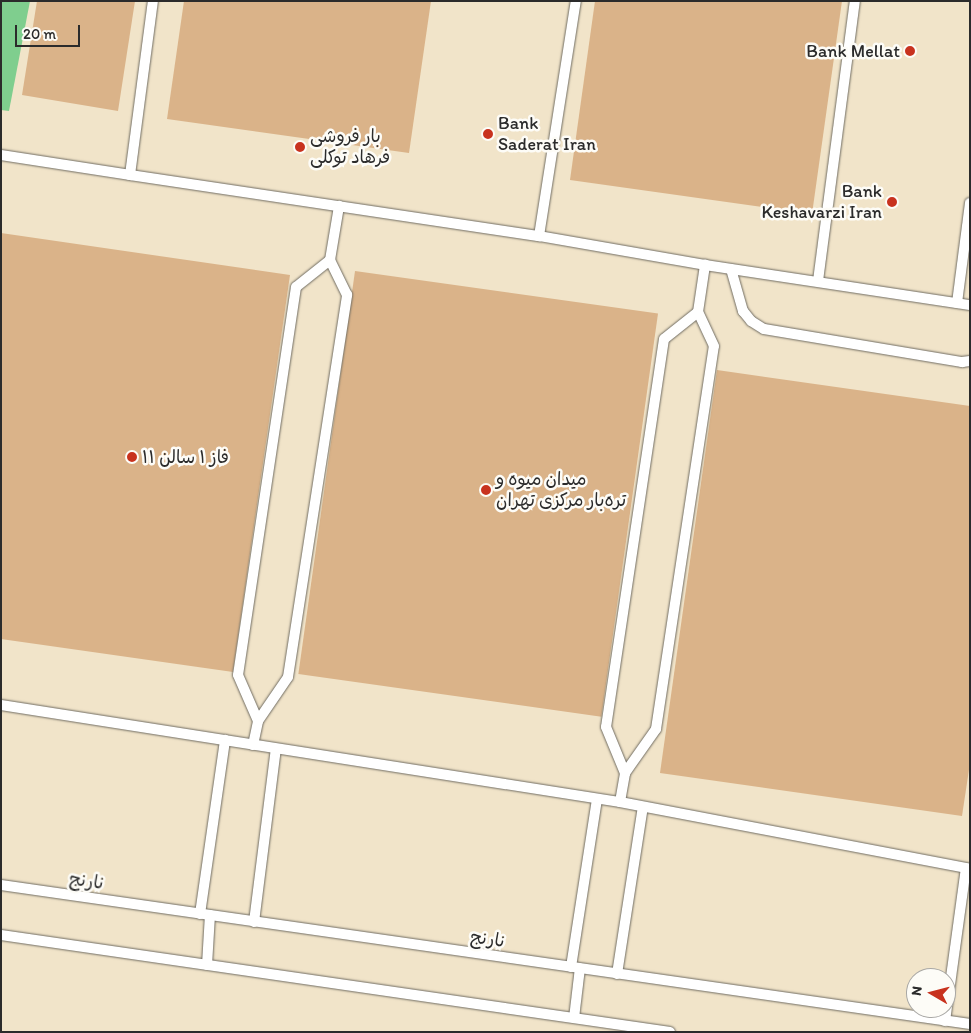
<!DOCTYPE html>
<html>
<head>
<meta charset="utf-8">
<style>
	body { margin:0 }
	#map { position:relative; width:971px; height:1033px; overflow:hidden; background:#f1e4c9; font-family:Itim,"Playpen Sans Arabic",sans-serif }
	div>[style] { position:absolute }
	.green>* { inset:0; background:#7fce8e }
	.building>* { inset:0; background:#dab389; transform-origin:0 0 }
	.roads { filter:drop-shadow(0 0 1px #706c62) drop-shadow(0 0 1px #706c62) }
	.service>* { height:10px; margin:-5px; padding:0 5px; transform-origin:5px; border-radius:5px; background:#fff }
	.dots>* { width:14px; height:14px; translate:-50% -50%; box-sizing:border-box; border:2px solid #fdfcf7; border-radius:50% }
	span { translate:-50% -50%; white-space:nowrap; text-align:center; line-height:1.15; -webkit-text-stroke:5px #fdfcf7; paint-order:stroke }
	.poi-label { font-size:18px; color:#2b2b2b }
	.right { translate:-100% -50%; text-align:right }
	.left { translate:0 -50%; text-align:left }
	.street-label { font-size:18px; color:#2b2b2b }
	.frame { position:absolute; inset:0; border:2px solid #2b2b2b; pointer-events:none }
	.north { position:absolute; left:906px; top:968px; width:50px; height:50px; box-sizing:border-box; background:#fdfcf7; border:1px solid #a9a8a5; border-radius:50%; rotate:278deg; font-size:14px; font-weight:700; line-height:20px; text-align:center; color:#2b2b2b }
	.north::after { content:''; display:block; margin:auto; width:18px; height:22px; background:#c8321e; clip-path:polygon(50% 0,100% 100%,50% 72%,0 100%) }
	.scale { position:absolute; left:15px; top:25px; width:65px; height:22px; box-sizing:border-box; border:2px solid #2b2b2b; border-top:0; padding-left:6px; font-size:15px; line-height:18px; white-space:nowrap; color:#2b2b2b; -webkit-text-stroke:4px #fdfcf7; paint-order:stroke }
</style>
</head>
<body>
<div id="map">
	<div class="green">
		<div style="clip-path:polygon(1px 1px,30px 1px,9px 111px,1px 110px)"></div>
	</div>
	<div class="building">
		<div style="clip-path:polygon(37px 1px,135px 1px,118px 111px,22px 95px)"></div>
		<div style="clip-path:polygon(184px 1px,431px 1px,409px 153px,167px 119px)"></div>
		<div style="clip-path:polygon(595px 1px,842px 1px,812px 214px,570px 180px)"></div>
		<div style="clip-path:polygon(1px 233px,290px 275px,233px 672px,1px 639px)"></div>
		<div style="left:355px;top:271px;width:306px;height:407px;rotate:8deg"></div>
		<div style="clip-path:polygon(717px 370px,970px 406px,970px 763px,962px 816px,660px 773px)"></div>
	</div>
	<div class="roads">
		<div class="service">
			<div style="left:1px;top:155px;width:131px;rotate:8.8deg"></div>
			<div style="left:130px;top:175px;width:176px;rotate:-82.5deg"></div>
			<div style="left:130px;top:175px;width:414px;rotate:8.5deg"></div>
			<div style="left:539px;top:236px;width:169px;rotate:9.9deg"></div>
			<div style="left:705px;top:265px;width:268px;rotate:8.6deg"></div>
			<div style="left:539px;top:236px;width:238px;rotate:-81.1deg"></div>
			<div style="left:330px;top:260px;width:43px;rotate:141.5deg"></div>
			<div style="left:296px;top:287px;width:392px;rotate:98.5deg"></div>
			<div style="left:238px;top:675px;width:50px;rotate:66.5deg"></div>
			<div style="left:258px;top:721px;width:53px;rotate:-55.7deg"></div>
			<div style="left:288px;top:677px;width:387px;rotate:-81.2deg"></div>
			<div style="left:347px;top:295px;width:39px;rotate:-116deg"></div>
			<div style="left:330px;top:260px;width:55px;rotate:-80.5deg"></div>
			<div style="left:731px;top:269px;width:44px;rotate:74.1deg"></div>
			<div style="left:743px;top:311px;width:13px;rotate:51deg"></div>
			<div style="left:751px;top:321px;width:15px;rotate:32deg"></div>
			<div style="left:764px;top:329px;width:201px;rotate:9.5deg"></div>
			<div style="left:962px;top:362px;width:8px;rotate:-7deg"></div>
			<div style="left:818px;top:281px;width:282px;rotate:-82.5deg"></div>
			<div style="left:957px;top:303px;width:101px;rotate:-82.6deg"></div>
			<div style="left:698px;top:312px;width:43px;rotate:141.5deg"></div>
			<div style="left:664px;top:339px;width:392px;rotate:98.5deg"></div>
			<div style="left:606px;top:727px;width:50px;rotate:67.6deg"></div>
			<div style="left:625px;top:773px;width:54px;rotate:-54.8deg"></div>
			<div style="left:656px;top:729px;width:387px;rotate:-81.4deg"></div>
			<div style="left:714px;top:346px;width:38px;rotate:-115deg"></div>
			<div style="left:698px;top:312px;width:48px;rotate:-81.5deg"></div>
			<div style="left:1px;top:705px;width:627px;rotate:8.91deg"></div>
			<div style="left:620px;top:802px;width:356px;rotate:10.8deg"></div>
			<div style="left:253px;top:745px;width:25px;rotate:-78deg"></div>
			<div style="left:620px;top:802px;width:29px;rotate:-80deg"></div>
			<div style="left:1px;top:885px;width:979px;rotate:8.16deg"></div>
			<div style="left:200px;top:914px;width:176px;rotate:-81.8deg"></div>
			<div style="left:254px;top:922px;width:174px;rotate:-82.8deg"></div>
			<div style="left:1px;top:935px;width:676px;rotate:8.25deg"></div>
			<div style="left:207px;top:965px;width:50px;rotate:-86.6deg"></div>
			<div style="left:571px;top:967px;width:170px;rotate:-81.2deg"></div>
			<div style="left:617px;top:974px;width:169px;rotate:-81.2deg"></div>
			<div style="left:574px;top:1018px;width:50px;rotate:-83.2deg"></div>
			<div style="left:945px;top:1021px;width:154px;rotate:-82.2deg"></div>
		</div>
	</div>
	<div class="dots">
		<div style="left:910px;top:51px;background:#c8321e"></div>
		<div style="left:488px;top:134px;background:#c8321e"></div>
		<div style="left:300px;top:147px;background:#c8321e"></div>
		<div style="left:892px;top:202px;background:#c8321e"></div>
		<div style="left:132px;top:457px;background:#c8321e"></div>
		<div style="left:486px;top:490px;background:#c8321e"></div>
	</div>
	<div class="poi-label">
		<span class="right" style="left:900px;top:51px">Bank Mellat</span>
		<span class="left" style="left:498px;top:134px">Bank<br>Saderat Iran</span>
		<span class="left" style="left:310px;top:147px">بار فروشی<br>فرهاد توکلی</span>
		<span class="right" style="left:882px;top:202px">Bank<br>Keshavarzi Iran</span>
		<span class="left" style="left:142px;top:457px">فاز ۱ سالن ۱۱</span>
		<span class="left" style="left:496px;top:490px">میدان میوه و<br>تره‌بار مرکزی تهران</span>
	</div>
	<div class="street-label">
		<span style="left:87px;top:881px;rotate:8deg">نارنج</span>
		<span style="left:488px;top:939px;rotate:8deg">نارنج</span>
	</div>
	<div class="frame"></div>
	<div class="north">N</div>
	<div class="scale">20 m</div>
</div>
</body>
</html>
